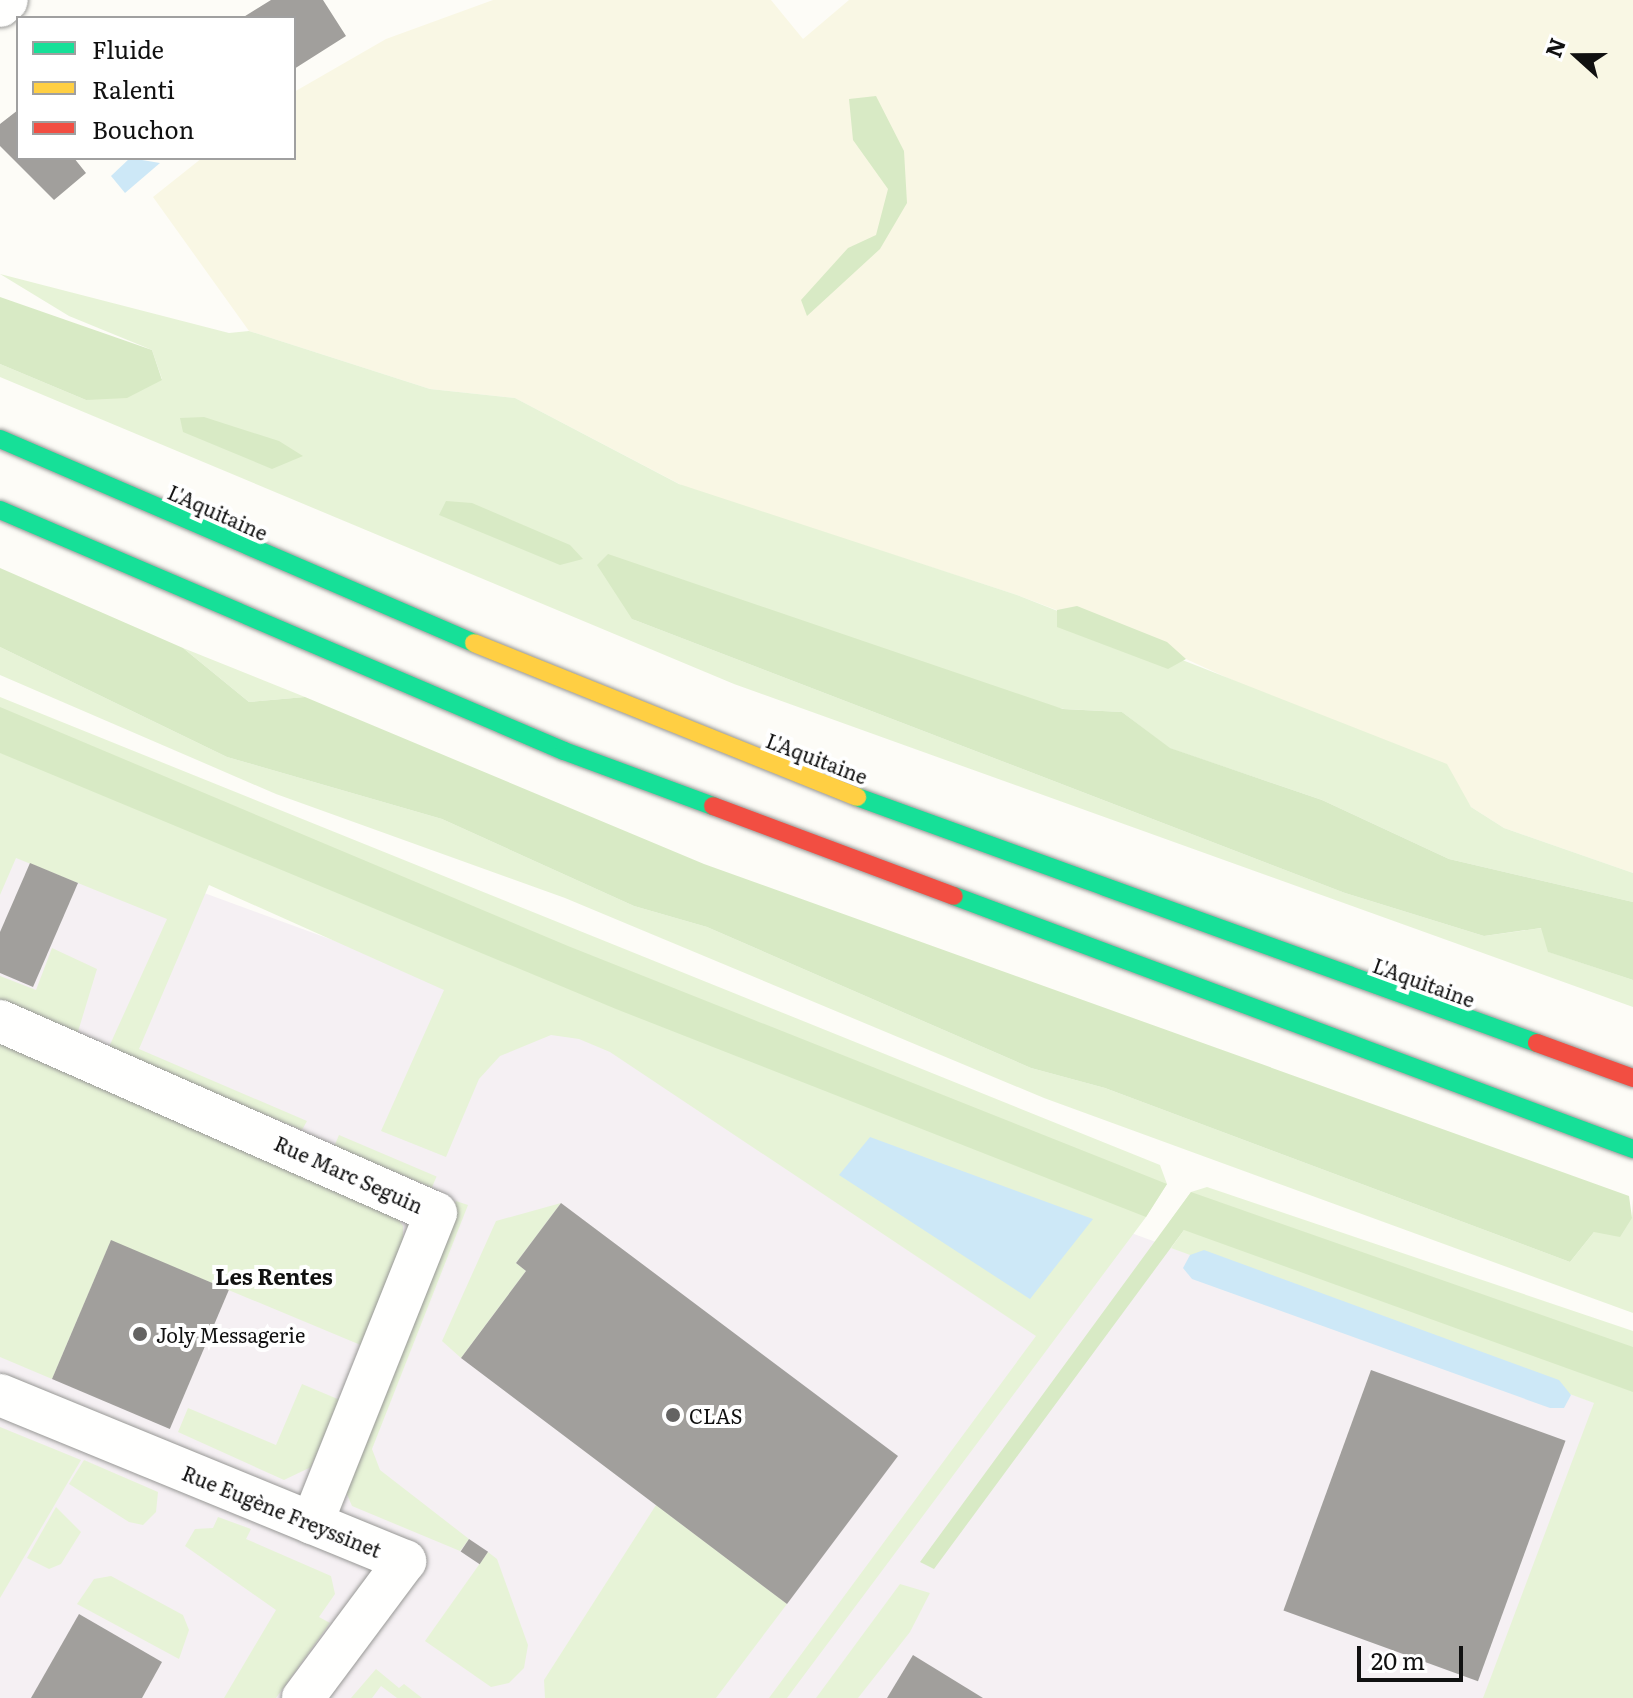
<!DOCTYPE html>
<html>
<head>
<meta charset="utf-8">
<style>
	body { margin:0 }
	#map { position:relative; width:1633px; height:1698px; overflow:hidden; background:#fdfcf7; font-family:Literata,serif }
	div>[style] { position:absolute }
	.industrial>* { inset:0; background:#f5f0f3 }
	.farmland>* { inset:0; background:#f9f7e4 }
	.green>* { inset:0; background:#e7f3d7; transform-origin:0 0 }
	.forest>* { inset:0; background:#d8eac5 }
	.water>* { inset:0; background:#cde8f7 }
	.building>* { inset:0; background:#a19f9c; transform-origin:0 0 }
	.roads { filter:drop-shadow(0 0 2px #979795) drop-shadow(0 0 2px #979795) }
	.street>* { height:42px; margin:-21px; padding:0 21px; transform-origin:21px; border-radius:21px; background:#fffffe }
	.fast>* { height:18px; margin:-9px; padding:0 9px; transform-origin:9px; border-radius:9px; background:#16e098 }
	.slow>* { height:18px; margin:-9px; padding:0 9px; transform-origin:9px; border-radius:9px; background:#ffcf43 }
	.jam>* { height:18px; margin:-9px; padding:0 9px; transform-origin:9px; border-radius:9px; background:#f24e42 }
	.dots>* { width:22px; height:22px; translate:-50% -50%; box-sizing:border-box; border:4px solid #fff; border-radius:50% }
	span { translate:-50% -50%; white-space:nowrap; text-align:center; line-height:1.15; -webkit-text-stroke:8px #fff; paint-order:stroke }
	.street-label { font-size:20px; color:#111 }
	.poi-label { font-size:20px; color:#111 }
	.left { translate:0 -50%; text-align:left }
	.neighbourhood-label { font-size:22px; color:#111; font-weight:700 }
	.legend { position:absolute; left:16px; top:16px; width:280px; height:144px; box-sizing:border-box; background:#fff; border:2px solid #a0a0a0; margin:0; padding:10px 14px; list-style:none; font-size:24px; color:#111 }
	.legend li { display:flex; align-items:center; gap:16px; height:40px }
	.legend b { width:40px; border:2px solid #a0a0a0 }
	.north { position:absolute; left:1537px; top:16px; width:80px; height:80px; -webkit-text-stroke:6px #fff; paint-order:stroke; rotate:291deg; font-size:22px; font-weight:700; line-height:32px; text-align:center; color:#111 }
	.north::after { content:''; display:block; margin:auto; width:28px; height:36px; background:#111; clip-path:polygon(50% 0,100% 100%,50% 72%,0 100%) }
	.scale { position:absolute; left:1357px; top:1646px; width:106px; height:36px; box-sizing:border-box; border:4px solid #111; border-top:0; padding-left:10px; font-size:24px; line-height:28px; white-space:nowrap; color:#111; -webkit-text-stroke:6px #fff; paint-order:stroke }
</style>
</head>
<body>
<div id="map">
	<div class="industrial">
		<div style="clip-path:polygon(0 818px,1633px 1417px,1633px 1698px,0 1698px)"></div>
	</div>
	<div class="farmland">
		<div style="clip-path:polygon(493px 0,771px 0,803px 39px,849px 0,1633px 0,1633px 873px,1504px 828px,1471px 807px,1453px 781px,1186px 659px,1017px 595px,687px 488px,515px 398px,430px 389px,249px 331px,153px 197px,202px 158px,294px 158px,294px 92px,386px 39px)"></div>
	</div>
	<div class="green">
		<div style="clip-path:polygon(0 274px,229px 333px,249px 331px,430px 389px,515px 398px,679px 484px,1017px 595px,1447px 764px,1471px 807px,1504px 828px,1633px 873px,1633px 902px,1449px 859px,1322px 800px,1169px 748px,1122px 712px,1064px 709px,632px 619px,1345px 893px,1484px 936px,1542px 928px,1549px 952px,1633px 980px,1633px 1007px,734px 684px,0 377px,0 364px,86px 400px,162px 379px,152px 350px,69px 316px)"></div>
		<div style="clip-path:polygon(0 647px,227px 757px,442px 819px,634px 906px,707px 927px,1031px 1068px,1105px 1088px,1570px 1262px,1594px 1232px,1632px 1218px,1633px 1198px,1633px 1313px,1044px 1098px,565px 898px,276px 794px,0 675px)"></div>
		<div style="clip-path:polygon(183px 648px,305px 697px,249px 702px)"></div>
		<div style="clip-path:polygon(0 697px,1160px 1165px,1167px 1184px,1146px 1217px,787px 1698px,769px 1698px,1036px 1336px,610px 1052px,579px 1039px,551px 1035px,500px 1056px,479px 1079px,446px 1157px,381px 1131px,444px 990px,209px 885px,139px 1049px,307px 1121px,302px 1130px,108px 1049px,167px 919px,16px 858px,0 895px)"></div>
		<div style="clip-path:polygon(52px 948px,97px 969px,77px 1035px,0 1003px,0 976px,36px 990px)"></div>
		<div style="clip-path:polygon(0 1036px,389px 1206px,403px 1226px,403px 1251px,363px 1346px,111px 1241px,52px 1379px,0 1357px)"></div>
		<div style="left:339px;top:1135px;width:106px;height:12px;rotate:23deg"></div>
		<div style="clip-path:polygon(1207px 1187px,1633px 1331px,1633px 1698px,1483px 1698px,1594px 1403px,1171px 1248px,1184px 1230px,1168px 1224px,1191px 1192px)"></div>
		<div style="clip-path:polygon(456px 1201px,468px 1205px,372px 1449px,380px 1470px,469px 1539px,460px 1551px,352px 1506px,341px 1480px)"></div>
		<div style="clip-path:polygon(561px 1203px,516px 1263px,526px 1271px,461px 1358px,442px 1341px,496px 1221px)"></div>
		<div style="clip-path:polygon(302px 1384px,340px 1400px,311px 1467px,284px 1480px,178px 1432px,188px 1408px,276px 1445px)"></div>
		<div style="clip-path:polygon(0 1427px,81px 1460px,0 1598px)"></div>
		<div style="clip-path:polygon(84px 1460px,158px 1492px,156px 1512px,143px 1525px,129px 1522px,69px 1484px)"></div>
		<div style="clip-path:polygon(656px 1505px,787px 1604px,716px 1698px,545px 1698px,544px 1680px)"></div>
		<div style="clip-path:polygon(56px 1507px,81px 1532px,61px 1564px,49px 1569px,27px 1558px)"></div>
		<div style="clip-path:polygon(218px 1517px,251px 1529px,246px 1539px,331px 1576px,335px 1594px,319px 1617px,330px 1623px,276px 1698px,224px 1698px,276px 1610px,185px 1546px,195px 1529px,213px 1528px)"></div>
		<div style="clip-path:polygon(488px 1552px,497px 1559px,528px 1645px,524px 1668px,509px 1683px,491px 1687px,425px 1641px)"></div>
		<div style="clip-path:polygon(111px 1576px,183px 1615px,189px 1630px,179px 1659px,77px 1604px,94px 1579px)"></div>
		<div style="clip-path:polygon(900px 1584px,930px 1593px,910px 1632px,858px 1698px,816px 1698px)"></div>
		<div style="clip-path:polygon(376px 1669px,399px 1688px,404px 1684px,422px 1698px,397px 1698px,381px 1686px,372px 1698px,351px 1698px)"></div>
	</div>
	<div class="forest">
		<div style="clip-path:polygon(876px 96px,904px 151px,907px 203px,880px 249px,807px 316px,801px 300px,848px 248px,876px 235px,888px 189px,853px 140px,849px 99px)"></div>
		<div style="clip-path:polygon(0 297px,152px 350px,162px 380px,127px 398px,86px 400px,0 364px)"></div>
		<div style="clip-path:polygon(204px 417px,279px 441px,303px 456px,272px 469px,183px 432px,180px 418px)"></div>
		<div style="clip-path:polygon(446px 501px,472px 503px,570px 545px,583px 559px,560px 565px,439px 515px)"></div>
		<div style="clip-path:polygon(608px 554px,1063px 709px,1122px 712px,1170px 748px,1322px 800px,1449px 859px,1633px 902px,1633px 980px,1548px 952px,1541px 928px,1484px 936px,1345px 893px,632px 619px,597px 565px)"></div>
		<div style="clip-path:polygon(0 568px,183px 648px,249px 702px,305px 697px,704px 864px,1629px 1196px,1632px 1218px,1620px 1237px,1594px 1232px,1570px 1262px,1105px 1088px,1031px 1068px,707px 927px,634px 906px,442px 819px,227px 757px,0 647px)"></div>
		<div style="clip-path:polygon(1077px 606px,1167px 642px,1186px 659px,1168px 669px,1057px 627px,1057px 610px)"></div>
		<div style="clip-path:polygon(0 707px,568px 946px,1167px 1184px,1146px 1217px,616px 1009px,0 753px)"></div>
		<div style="clip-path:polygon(1191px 1192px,1633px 1347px,1633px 1392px,1184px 1230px,934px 1569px,920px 1562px)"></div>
	</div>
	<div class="water">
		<div style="clip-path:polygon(130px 158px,160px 163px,125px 193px,111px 176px)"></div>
		<div style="clip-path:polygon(870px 1137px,1093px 1219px,1030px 1299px,839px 1175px)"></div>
		<div style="clip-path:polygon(1204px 1250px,1559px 1380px,1571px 1395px,1564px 1408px,1550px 1408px,1192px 1279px,1183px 1268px,1190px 1255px)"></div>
	</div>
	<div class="building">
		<div style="clip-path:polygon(271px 0,323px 0,346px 36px,294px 69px,294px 18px,242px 18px)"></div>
		<div style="clip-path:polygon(18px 110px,18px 158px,74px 158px,86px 173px,54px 200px,0 146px,0 124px)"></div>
		<div style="clip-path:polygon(30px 863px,78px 883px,33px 987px,0 973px,0 932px)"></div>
		<div style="clip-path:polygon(561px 1203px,898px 1456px,787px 1604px,461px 1358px,526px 1271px,516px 1263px)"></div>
		<div style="left:111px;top:1240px;width:128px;height:151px;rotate:23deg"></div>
		<div style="left:1371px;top:1370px;width:207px;height:256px;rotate:20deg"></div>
		<div style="left:469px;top:1539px;width:23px;height:15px;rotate:34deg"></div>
		<div style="clip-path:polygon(79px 1614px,162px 1662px,142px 1698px,31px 1698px)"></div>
		<div style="clip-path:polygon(913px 1655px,983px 1698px,887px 1698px)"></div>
	</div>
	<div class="roads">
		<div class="street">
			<div style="left:0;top:6px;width:9px;rotate:-41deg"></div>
			<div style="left:0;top:1021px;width:476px;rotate:23.8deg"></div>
			<div style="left:436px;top:1213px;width:334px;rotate:111.8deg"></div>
			<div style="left:0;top:1395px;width:438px;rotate:22.3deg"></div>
			<div style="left:405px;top:1561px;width:171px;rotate:126.7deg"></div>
		</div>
		<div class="fast">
			<div style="left:0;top:439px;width:516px;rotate:23.29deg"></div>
			<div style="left:0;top:510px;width:613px;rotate:23.14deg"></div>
			<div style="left:564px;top:751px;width:159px;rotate:20.3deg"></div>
			<div style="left:857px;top:797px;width:723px;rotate:19.89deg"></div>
			<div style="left:954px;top:896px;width:725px;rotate:20.44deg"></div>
		</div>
		<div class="slow">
			<div style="left:474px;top:643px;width:413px;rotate:21.9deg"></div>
		</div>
		<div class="jam">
			<div style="left:713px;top:806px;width:257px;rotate:20.5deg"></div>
			<div style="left:1537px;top:1043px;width:102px;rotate:20deg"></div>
		</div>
	</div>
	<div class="dots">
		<div style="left:140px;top:1334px;background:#646362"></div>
		<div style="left:673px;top:1415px;background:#646362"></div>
	</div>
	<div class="street-label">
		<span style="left:218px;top:512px;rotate:24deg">L'Aquitaine</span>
		<span style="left:817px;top:758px;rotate:21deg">L'Aquitaine</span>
		<span style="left:1424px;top:982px;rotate:20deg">L'Aquitaine</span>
		<span style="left:349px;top:1174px;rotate:24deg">Rue Marc Seguin</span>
		<span style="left:282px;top:1511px;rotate:22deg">Rue Eugène Freyssinet</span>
	</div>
	<div class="poi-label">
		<span class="left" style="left:156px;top:1334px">Joly Messagerie</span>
		<span class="left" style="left:689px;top:1415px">CLAS</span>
	</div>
	<div class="neighbourhood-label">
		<span style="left:274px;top:1276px">Les Rentes</span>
	</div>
	<ul class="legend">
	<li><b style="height:10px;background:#16e098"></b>Fluide</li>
	<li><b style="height:10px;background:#ffcf43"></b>Ralenti</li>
	<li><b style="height:10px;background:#f24e42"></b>Bouchon</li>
	</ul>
	<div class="north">N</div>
	<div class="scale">20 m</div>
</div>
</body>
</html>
